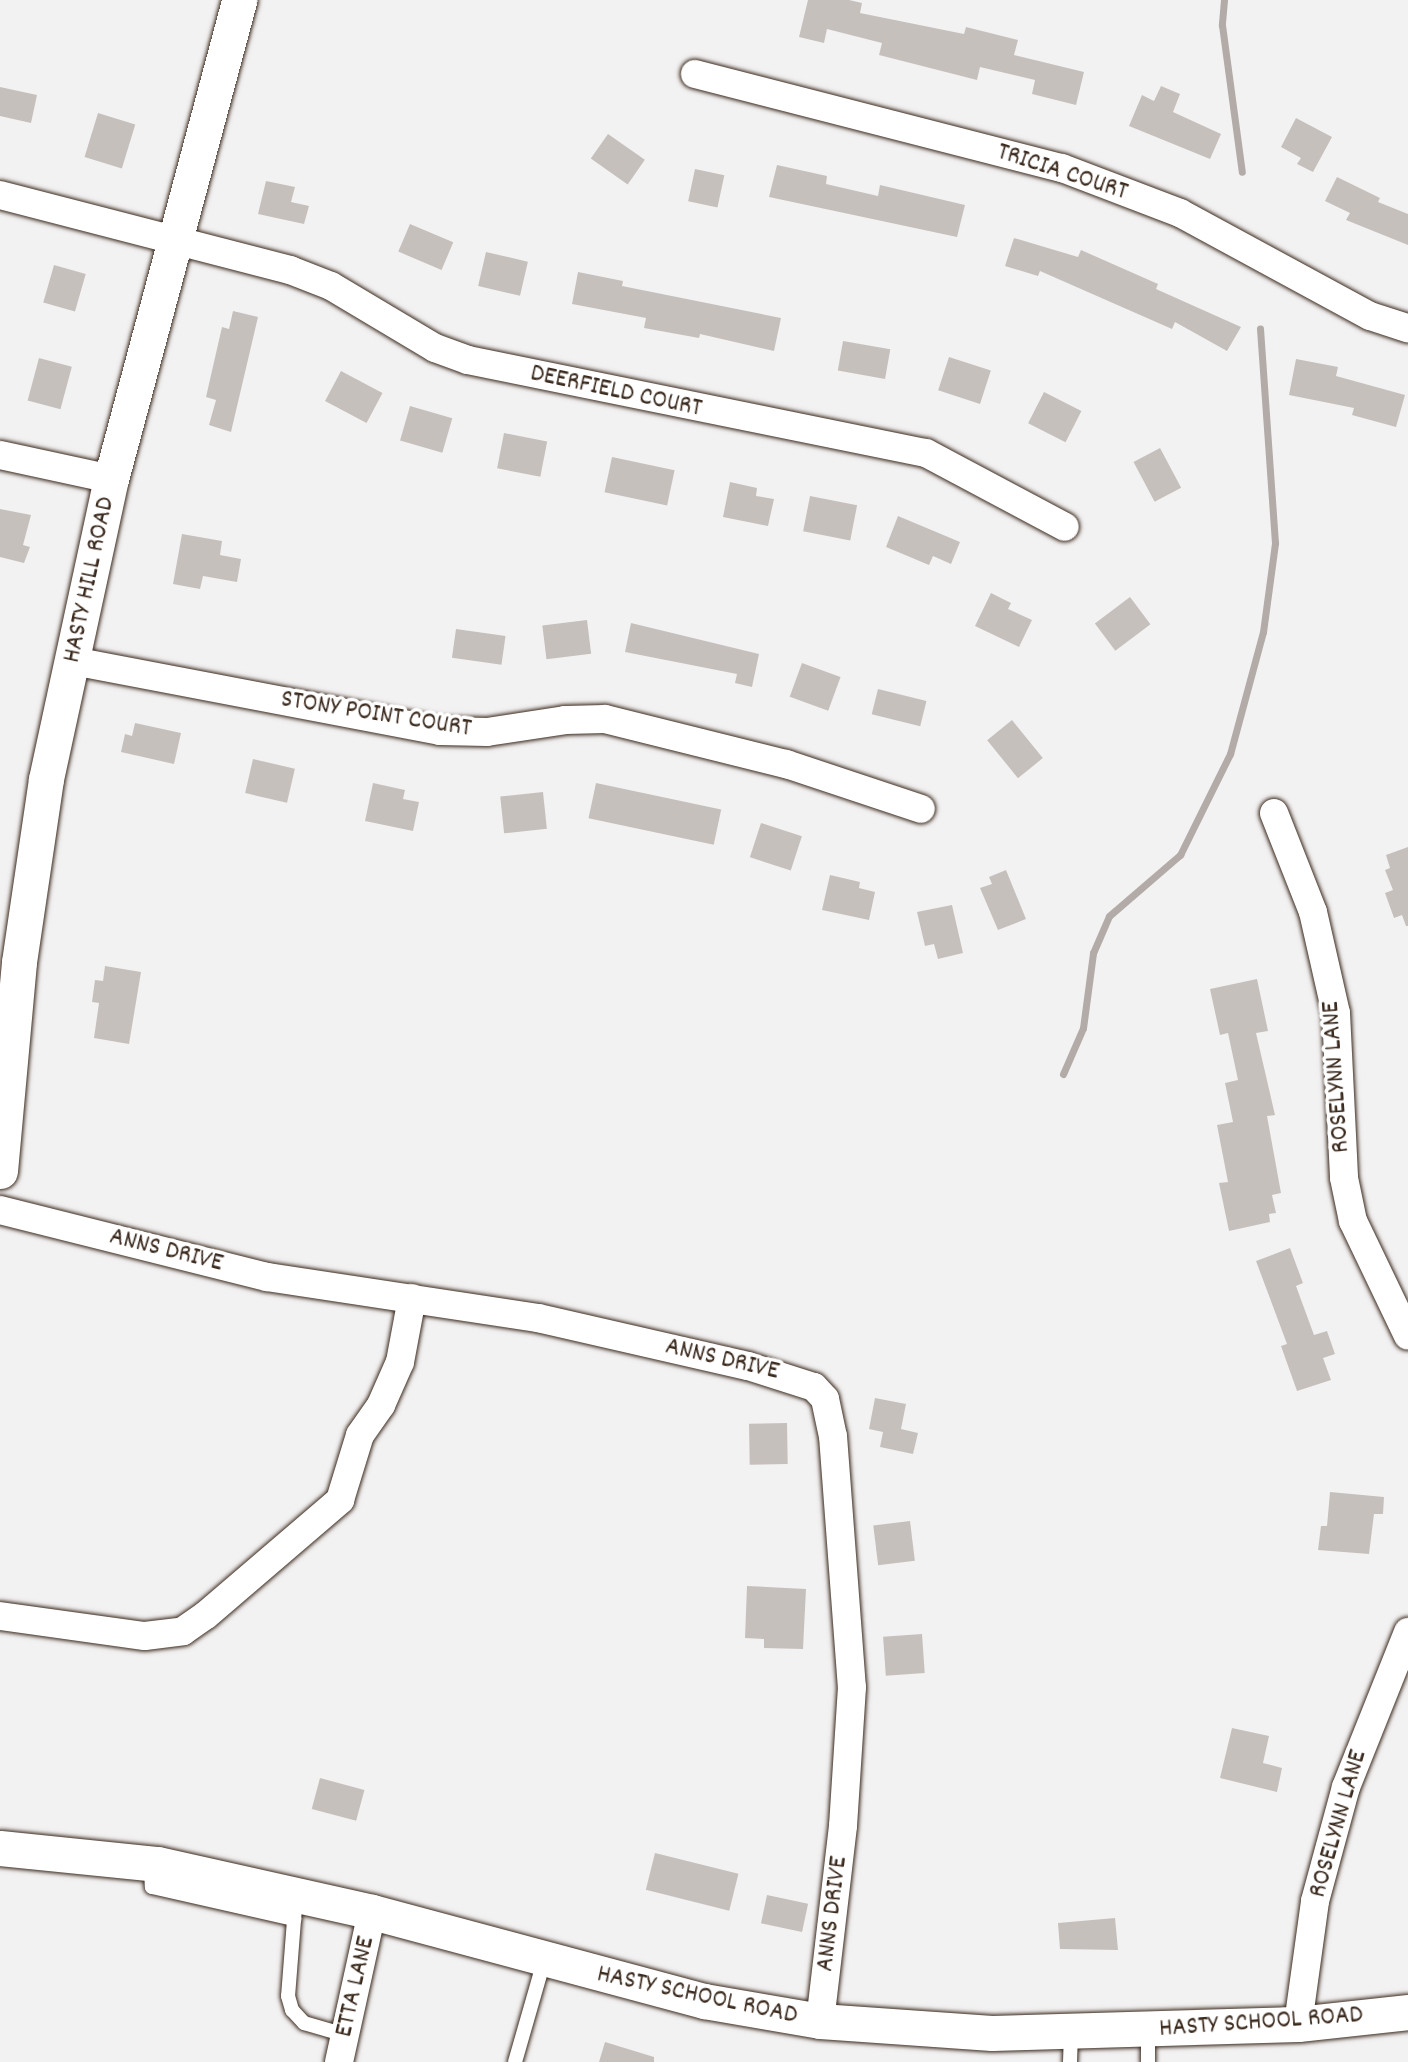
<!DOCTYPE html>
<html>
<head>
<meta charset="utf-8">
<style>
	body { margin:0 }
	#map { position:relative; width:1408px; height:2062px; overflow:hidden; background:#f3f2f2; font-family:Dekko,sans-serif }
	div>[style] { position:absolute }
	.stream>* { height:7px; margin:-3.5px; padding:0 3.5px; transform-origin:3.5px; border-radius:3.5px; background:#b2aba7 }
	.building>* { inset:0; background:#c6c0bd; transform-origin:0 0 }
	.roads { filter:drop-shadow(0 0 2px #3b2a1e) drop-shadow(0 0 2px #3b2a1e) }
	.service>* { height:14px; margin:-7px; padding:0 7px; transform-origin:7px; border-radius:7px; background:#fff }
	.minor>* { height:28px; margin:-14px; padding:0 14px; transform-origin:14px; border-radius:14px; background:#fff }
	.tertiary>* { height:35px; margin:-17.5px; padding:0 17.5px; transform-origin:17.5px; border-radius:17.5px; background:#fff }
	span { translate:-50% -50%; white-space:nowrap; text-align:center; line-height:1.15; -webkit-text-stroke:7px #fff; paint-order:stroke }
	.street-label { font-size:26px; color:#3b2a1e }
</style>
</head>
<body>
<div id="map">
	<div class="stream">
		<div style="left:1224px;top:0;width:25px;rotate:95deg"></div>
		<div style="left:1222px;top:25px;width:148px;rotate:82.3deg"></div>
		<div style="left:1063px;top:1074px;width:50px;rotate:-66.5deg"></div>
		<div style="left:1083px;top:1028px;width:76px;rotate:-82.4deg"></div>
		<div style="left:1093px;top:953px;width:40px;rotate:-66.6deg"></div>
		<div style="left:1109px;top:916px;width:94px;rotate:-40.7deg"></div>
		<div style="left:1180px;top:855px;width:113px;rotate:-63.7deg"></div>
		<div style="left:1230px;top:754px;width:126px;rotate:-74.9deg"></div>
		<div style="left:1263px;top:632px;width:90px;rotate:-82.3deg"></div>
		<div style="left:1275px;top:543px;width:215px;rotate:-94deg"></div>
	</div>
	<div class="building">
		<div style="clip-path:polygon(808px 0,849px 0,862px 3px,860px 13px,964px 34px,966px 27px,1018px 40px,1014px 55px,1084px 72px,1076px 105px,1032px 94px,1035px 80px,980px 67px,977px 80px,879px 55px,882px 43px,827px 29px,824px 43px,799px 37px)"></div>
		<div style="clip-path:polygon(1161px 86px,1180px 94px,1173px 112px,1221px 134px,1210px 159px,1129px 126px,1142px 95px,1154px 101px)"></div>
		<div style="clip-path:polygon(0 87px,37px 95px,31px 123px,0 116px)"></div>
		<div style="left:98px;top:113px;width:39px;height:46px;rotate:17deg"></div>
		<div style="clip-path:polygon(1296px 118px,1332px 137px,1313px 172px,1297px 164px,1301px 158px,1281px 147px)"></div>
		<div style="left:608px;top:134px;width:45px;height:30px;rotate:35deg"></div>
		<div style="clip-path:polygon(777px 165px,827px 176px,826px 184px,878px 196px,880px 185px,965px 205px,957px 237px,769px 197px)"></div>
		<div style="left:695px;top:169px;width:30px;height:33px;rotate:12deg"></div>
		<div style="clip-path:polygon(1337px 177px,1380px 198px,1378px 202px,1408px 214px,1408px 245px,1346px 220px,1350px 213px,1325px 201px)"></div>
		<div style="clip-path:polygon(266px 181px,295px 187px,291px 202px,309px 206px,304px 224px,258px 214px)"></div>
		<div style="left:410px;top:224px;width:47px;height:30px;rotate:23deg"></div>
		<div style="clip-path:polygon(1014px 238px,1078px 257px,1081px 250px,1158px 284px,1156px 289px,1241px 327px,1227px 351px,1175px 322px,1172px 329px,1040px 271px,1038px 276px,1005px 266px)"></div>
		<div style="left:486px;top:252px;width:43px;height:35px;rotate:13deg"></div>
		<div style="left:54px;top:265px;width:33px;height:39px;rotate:16deg"></div>
		<div style="clip-path:polygon(578px 272px,623px 281px,622px 286px,781px 318px,774px 351px,700px 334px,699px 338px,644px 328px,646px 318px,572px 304px)"></div>
		<div style="clip-path:polygon(233px 311px,258px 317px,231px 432px,209px 425px,216px 400px,206px 397px,222px 327px,229px 329px)"></div>
		<div style="left:843px;top:341px;width:48px;height:30px;rotate:10deg"></div>
		<div style="left:949px;top:357px;width:44px;height:35px;rotate:18deg"></div>
		<div style="left:39px;top:358px;width:34px;height:44px;rotate:15deg"></div>
		<div style="clip-path:polygon(1296px 359px,1338px 367px,1336px 376px,1405px 395px,1396px 427px,1352px 415px,1354px 408px,1289px 395px)"></div>
		<div style="left:341px;top:371px;width:47px;height:34px;rotate:28deg"></div>
		<div style="left:1044px;top:392px;width:42px;height:35px;rotate:27deg"></div>
		<div style="left:410px;top:406px;width:44px;height:36px;rotate:16deg"></div>
		<div style="left:504px;top:433px;width:44px;height:36px;rotate:11deg"></div>
		<div style="left:1160px;top:448px;width:45px;height:30px;rotate:62deg"></div>
		<div style="left:612px;top:457px;width:64px;height:36px;rotate:12deg"></div>
		<div style="clip-path:polygon(730px 482px,757px 488px,756px 496px,774px 499px,768px 526px,723px 517px)"></div>
		<div style="left:810px;top:496px;width:48px;height:36px;rotate:11deg"></div>
		<div style="clip-path:polygon(0 509px,31px 515px,23px 545px,30px 547px,24px 563px,0 557px)"></div>
		<div style="clip-path:polygon(898px 516px,960px 542px,951px 564px,933px 556px,929px 565px,886px 547px)"></div>
		<div style="clip-path:polygon(182px 534px,222px 541px,220px 555px,241px 559px,237px 582px,203px 576px,200px 589px,173px 584px)"></div>
		<div style="clip-path:polygon(991px 593px,1011px 603px,1008px 609px,1032px 620px,1019px 647px,975px 626px)"></div>
		<div style="left:1130px;top:597px;width:34px;height:44px;rotate:53deg"></div>
		<div style="left:587px;top:620px;width:34px;height:45px;rotate:83deg"></div>
		<div style="clip-path:polygon(631px 623px,759px 654px,752px 687px,735px 683px,737px 674px,625px 652px)"></div>
		<div style="left:456px;top:629px;width:50px;height:29px;rotate:8deg"></div>
		<div style="left:802px;top:663px;width:41px;height:36px;rotate:20deg"></div>
		<div style="left:878px;top:689px;width:50px;height:26px;rotate:14deg"></div>
		<div style="left:1012px;top:720px;width:49px;height:32px;rotate:51deg"></div>
		<div style="clip-path:polygon(135px 723px,181px 733px,174px 764px,121px 752px,125px 734px,132px 736px)"></div>
		<div style="left:253px;top:759px;width:43px;height:35px;rotate:13deg"></div>
		<div style="clip-path:polygon(373px 783px,405px 790px,403px 799px,419px 802px,413px 831px,365px 821px)"></div>
		<div style="left:596px;top:783px;width:128px;height:36px;rotate:12deg"></div>
		<div style="left:543px;top:792px;width:37px;height:43px;rotate:84deg"></div>
		<div style="left:761px;top:823px;width:43px;height:36px;rotate:18deg"></div>
		<div style="clip-path:polygon(1408px 847px,1408px 926px,1406px 926px,1402px 915px,1394px 918px,1385px 893px,1393px 890px,1385px 870px,1390px 868px,1386px 855px)"></div>
		<div style="clip-path:polygon(1006px 870px,1026px 919px,998px 930px,980px 888px,992px 884px,989px 877px)"></div>
		<div style="clip-path:polygon(830px 875px,860px 882px,859px 888px,875px 892px,869px 920px,822px 910px)"></div>
		<div style="clip-path:polygon(952px 905px,963px 953px,938px 959px,934px 944px,925px 946px,917px 912px)"></div>
		<div style="clip-path:polygon(105px 966px,141px 972px,129px 1044px,94px 1038px,99px 1003px,92px 1002px,95px 980px,103px 981px)"></div>
		<div style="clip-path:polygon(1257px 979px,1268px 1031px,1256px 1033px,1275px 1115px,1267px 1116px,1281px 1193px,1272px 1195px,1276px 1213px,1269px 1214px,1270px 1222px,1229px 1231px,1219px 1183px,1228px 1182px,1217px 1125px,1233px 1122px,1225px 1083px,1238px 1080px,1228px 1033px,1220px 1035px,1210px 989px)"></div>
		<div style="clip-path:polygon(1290px 1248px,1303px 1283px,1296px 1286px,1314px 1335px,1327px 1331px,1335px 1354px,1323px 1358px,1331px 1380px,1297px 1391px,1281px 1346px,1287px 1344px,1256px 1261px)"></div>
		<div style="clip-path:polygon(875px 1398px,906px 1404px,901px 1429px,918px 1433px,913px 1454px,880px 1447px,883px 1432px,869px 1429px)"></div>
		<div style="left:787px;top:1423px;width:41px;height:38px;rotate:89deg"></div>
		<div style="clip-path:polygon(1330px 1492px,1384px 1497px,1383px 1514px,1374px 1514px,1369px 1554px,1318px 1550px,1321px 1526px,1327px 1526px)"></div>
		<div style="left:910px;top:1521px;width:40px;height:37px;rotate:83deg"></div>
		<div style="clip-path:polygon(747px 1586px,806px 1589px,803px 1649px,764px 1648px,764px 1639px,745px 1638px)"></div>
		<div style="left:922px;top:1634px;width:39px;height:39px;rotate:86deg"></div>
		<div style="clip-path:polygon(1232px 1728px,1269px 1736px,1263px 1763px,1282px 1768px,1277px 1792px,1220px 1778px)"></div>
		<div style="left:320px;top:1778px;width:46px;height:32px;rotate:15deg"></div>
		<div style="left:655px;top:1853px;width:86px;height:38px;rotate:14deg"></div>
		<div style="left:767px;top:1895px;width:42px;height:29px;rotate:12deg"></div>
		<div style="clip-path:polygon(1115px 1918px,1118px 1950px,1060px 1949px,1058px 1923px)"></div>
		<div style="clip-path:polygon(605px 2042px,654px 2057px,654px 2062px,599px 2062px)"></div>
	</div>
	<div class="roads">
		<div class="service">
			<div style="left:151px;top:1864px;width:23px;rotate:88deg"></div>
			<div style="left:152px;top:1887px;width:146px;rotate:12.7deg"></div>
			<div style="left:296px;top:1895px;width:101px;rotate:94.5deg"></div>
			<div style="left:288px;top:1996px;width:15px;rotate:74deg"></div>
			<div style="left:292px;top:2010px;width:18px;rotate:47deg"></div>
			<div style="left:304px;top:2023px;width:43px;rotate:16.3deg"></div>
			<div style="left:1148px;top:2030px;width:32px;rotate:90deg"></div>
			<div style="left:515px;top:2062px;width:105px;rotate:-74deg"></div>
			<div style="left:1070px;top:2062px;width:31px;rotate:-88deg"></div>
		</div>
		<div class="minor">
			<div style="left:695px;top:74px;width:379px;rotate:14.4deg"></div>
			<div style="left:1062px;top:168px;width:126px;rotate:20.9deg"></div>
			<div style="left:1180px;top:213px;width:216px;rotate:28.5deg"></div>
			<div style="left:1370px;top:316px;width:40px;rotate:18deg"></div>
			<div style="left:0;top:195px;width:300px;rotate:14.5deg"></div>
			<div style="left:290px;top:270px;width:44px;rotate:21.3deg"></div>
			<div style="left:331px;top:286px;width:121px;rotate:30.8deg"></div>
			<div style="left:435px;top:348px;width:35px;rotate:20deg"></div>
			<div style="left:468px;top:360px;width:467px;rotate:11.5deg"></div>
			<div style="left:926px;top:453px;width:157px;rotate:28deg"></div>
			<div style="left:0;top:455px;width:114px;rotate:12.2deg"></div>
			<div style="left:73px;top:661px;width:374px;rotate:10.8deg"></div>
			<div style="left:440px;top:731px;width:47px;rotate:1.2deg"></div>
			<div style="left:487px;top:732px;width:79px;rotate:-8.7deg"></div>
			<div style="left:565px;top:720px;width:40px;rotate:-1.4deg"></div>
			<div style="left:605px;top:719px;width:187px;rotate:14deg"></div>
			<div style="left:786px;top:764px;width:142px;rotate:18.4deg"></div>
			<div style="left:1274px;top:813px;width:106px;rotate:68.5deg"></div>
			<div style="left:1313px;top:912px;width:104px;rotate:77.2deg"></div>
			<div style="left:1336px;top:1013px;width:165px;rotate:87.2deg"></div>
			<div style="left:1344px;top:1178px;width:44px;rotate:78.2deg"></div>
			<div style="left:1353px;top:1221px;width:127px;rotate:64.4deg"></div>
			<div style="left:0;top:1210px;width:275px;rotate:14.1deg"></div>
			<div style="left:267px;top:1277px;width:274px;rotate:8.6deg"></div>
			<div style="left:538px;top:1318px;width:215px;rotate:12.9deg"></div>
			<div style="left:748px;top:1366px;width:69px;rotate:17.7deg"></div>
			<div style="left:814px;top:1387px;width:16px;rotate:47deg"></div>
			<div style="left:825px;top:1399px;width:38px;rotate:78deg"></div>
			<div style="left:833px;top:1436px;width:252px;rotate:85.7deg"></div>
			<div style="left:852px;top:1687px;width:139px;rotate:93.7deg"></div>
			<div style="left:843px;top:1826px;width:196px;rotate:96.7deg"></div>
			<div style="left:0;top:1616px;width:146px;rotate:7.9deg"></div>
			<div style="left:145px;top:1636px;width:38px;rotate:-7deg"></div>
			<div style="left:183px;top:1631px;width:28px;rotate:-35deg"></div>
			<div style="left:206px;top:1615px;width:177px;rotate:-40.6deg"></div>
			<div style="left:340px;top:1500px;width:68px;rotate:-72.9deg"></div>
			<div style="left:360px;top:1435px;width:37px;rotate:-55deg"></div>
			<div style="left:381px;top:1405px;width:47px;rotate:-66.2deg"></div>
			<div style="left:400px;top:1362px;width:65px;rotate:-79.4deg"></div>
			<div style="left:1298px;top:2024px;width:124px;rotate:-82.1deg"></div>
			<div style="left:1315px;top:1901px;width:118px;rotate:-74.8deg"></div>
			<div style="left:1346px;top:1787px;width:167px;rotate:-68.2deg"></div>
			<div style="left:339px;top:2062px;width:154px;rotate:-77.6deg"></div>
		</div>
		<div class="tertiary">
			<div style="left:0;top:1171px;width:210px;rotate:-84.8deg"></div>
			<div style="left:19px;top:962px;width:185px;rotate:-81.6deg"></div>
			<div style="left:46px;top:779px;width:307px;rotate:-77.8deg"></div>
			<div style="left:111px;top:479px;width:496px;rotate:-75deg"></div>
			<div style="left:0;top:1848px;width:159px;rotate:5.8deg"></div>
			<div style="left:158px;top:1864px;width:219px;rotate:12.6deg"></div>
			<div style="left:372px;top:1912px;width:344px;rotate:15deg"></div>
			<div style="left:704px;top:2001px;width:118px;rotate:9.8deg"></div>
			<div style="left:820px;top:2021px;width:172px;rotate:4deg"></div>
			<div style="left:992px;top:2033px;width:306px;rotate:-1.7deg"></div>
			<div style="left:1298px;top:2024px;width:111px;rotate:-6.2deg"></div>
		</div>
	</div>
	<div class="street-label">
		<span style="left:1062px;top:173px;rotate:18deg">TRICIA COURT</span>
		<span style="left:616px;top:392px;rotate:12deg">DEERFIELD COURT</span>
		<span style="left:90px;top:580px;rotate:-78deg">HASTY HILL ROAD</span>
		<span style="left:376px;top:715px;rotate:9deg">STONY POINT COURT</span>
		<span style="left:1337px;top:1077px;rotate:-94deg">ROSELYNN LANE</span>
		<span style="left:166px;top:1251px;rotate:14deg">ANNS DRIVE</span>
		<span style="left:722px;top:1360px;rotate:13deg">ANNS DRIVE</span>
		<span style="left:1339px;top:1824px;rotate:-74deg">ROSELYNN LANE</span>
		<span style="left:833px;top:1914px;rotate:-83deg">ANNS DRIVE</span>
		<span style="left:356px;top:1987px;rotate:-77deg">ETTA LANE</span>
		<span style="left:697px;top:1996px;rotate:12deg">HASTY SCHOOL ROAD</span>
		<span style="left:1261px;top:2023px;rotate:-4deg">HASTY SCHOOL ROAD</span>
	</div>
</div>
</body>
</html>
